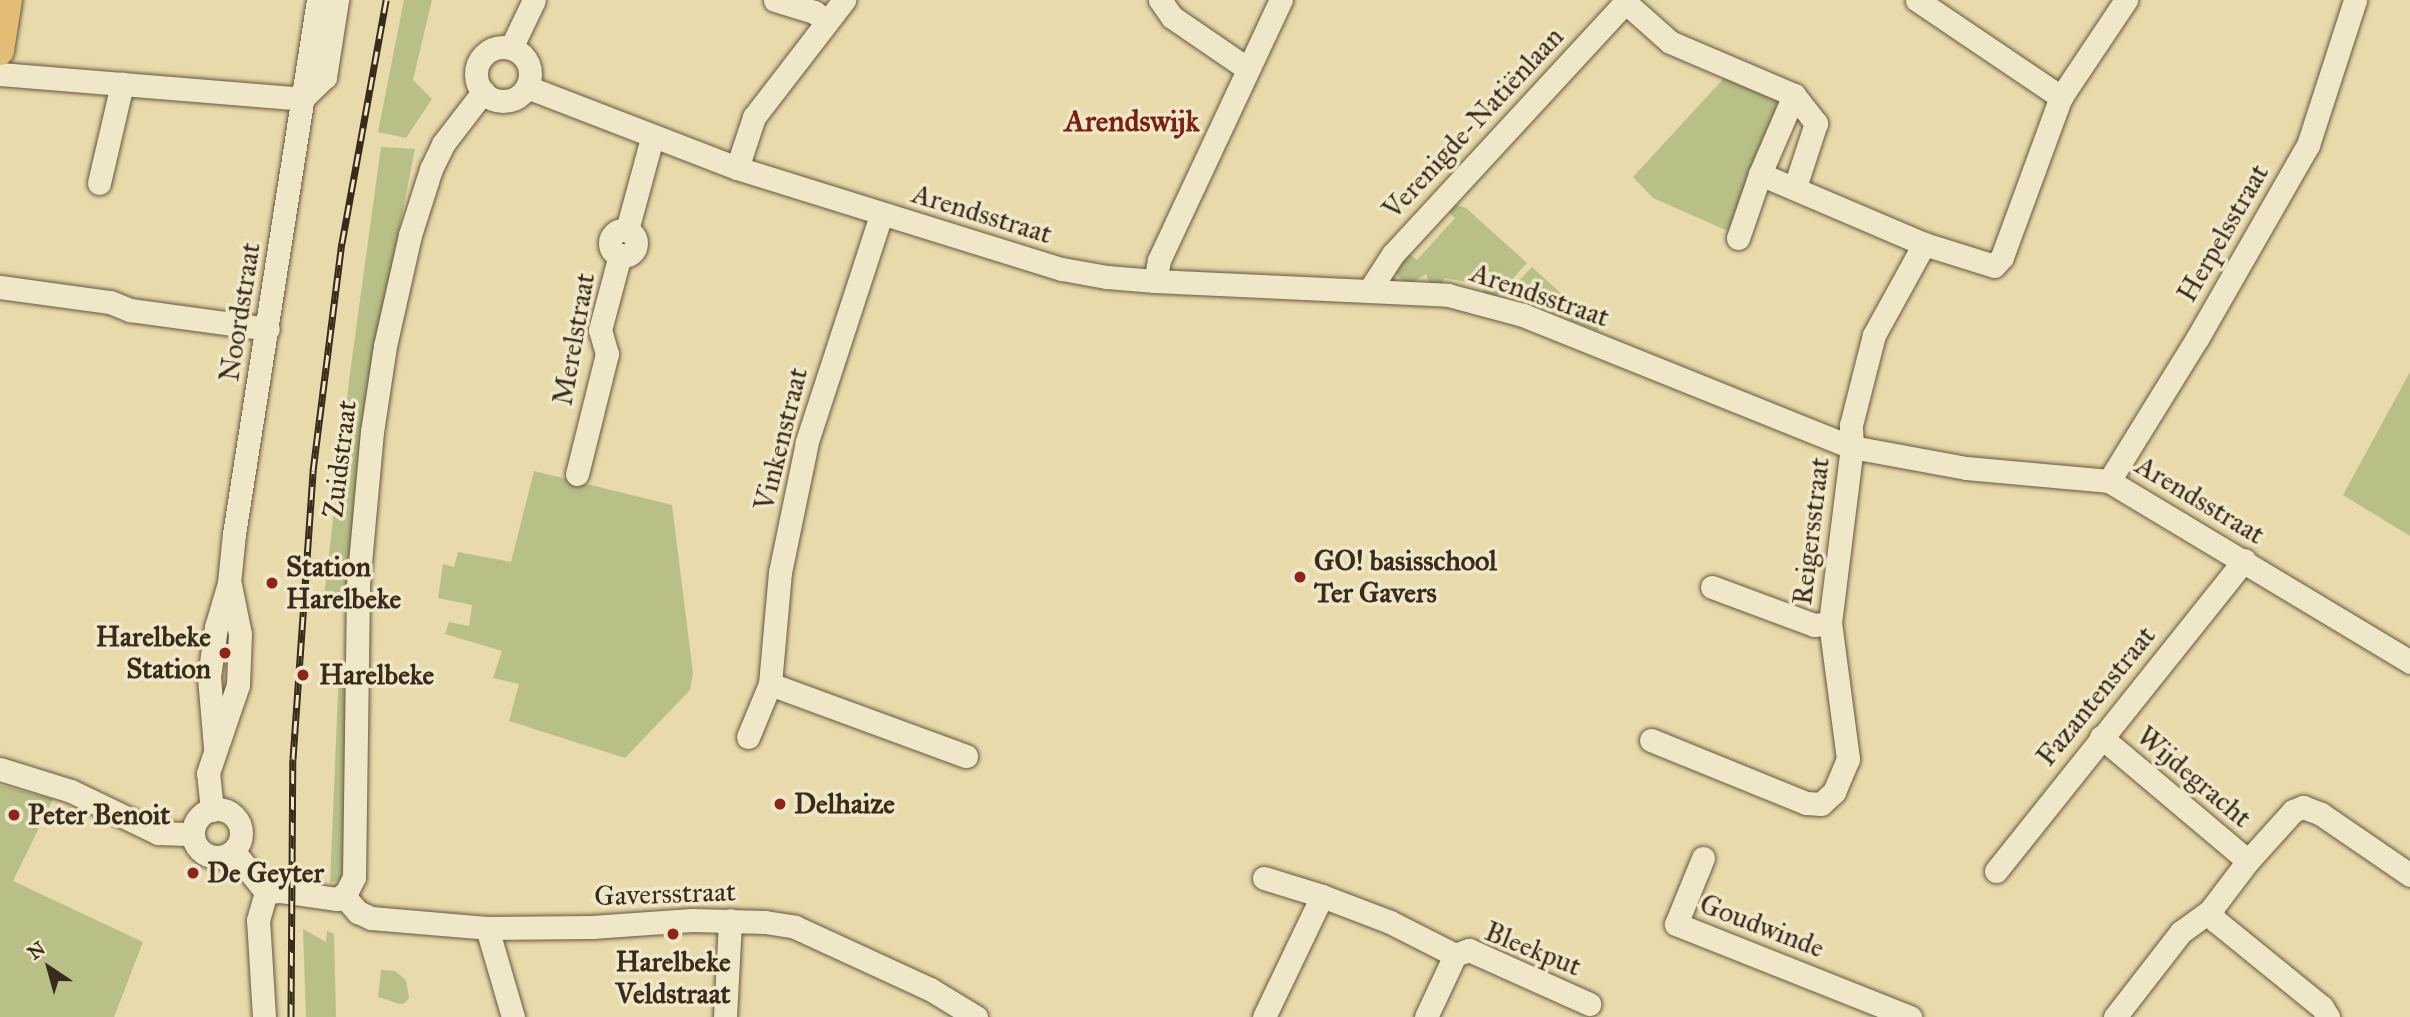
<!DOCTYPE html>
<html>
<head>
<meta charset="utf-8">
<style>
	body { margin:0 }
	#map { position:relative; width:2410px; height:1017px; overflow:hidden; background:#e8daaa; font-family:"IM FELL Great Primer",serif }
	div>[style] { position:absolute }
	.green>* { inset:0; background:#b8bf87 }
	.roads { filter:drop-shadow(0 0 2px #65573f) drop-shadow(0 0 2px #65573f) }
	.minor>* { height:23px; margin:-11.5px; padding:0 11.5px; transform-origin:11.5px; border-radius:11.5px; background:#f0e7c8 }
	.minor>.ring { margin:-11.5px; padding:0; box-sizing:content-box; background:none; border:23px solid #f0e7c8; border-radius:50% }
	.major>* { height:28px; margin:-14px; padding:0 14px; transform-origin:14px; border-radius:14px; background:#e4bd75 }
	.rail>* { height:7px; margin-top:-3.5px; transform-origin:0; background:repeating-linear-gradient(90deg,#f0e7c8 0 13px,#392b1b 0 26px); box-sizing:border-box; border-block:2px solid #392b1b }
	.dots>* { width:19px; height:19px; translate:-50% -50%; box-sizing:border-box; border:4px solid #f0e7c8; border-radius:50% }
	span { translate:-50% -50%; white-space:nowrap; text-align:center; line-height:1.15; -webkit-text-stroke:7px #f0e7c8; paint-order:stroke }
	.street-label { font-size:28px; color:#392b1b }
	.poi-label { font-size:28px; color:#392b1b; font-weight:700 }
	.left { translate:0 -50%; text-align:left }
	.right { translate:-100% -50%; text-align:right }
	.neighbourhood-label { font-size:30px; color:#7a1f14; font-weight:700 }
	.north { position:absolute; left:14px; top:933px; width:70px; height:70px; -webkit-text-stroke:5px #f0e7c8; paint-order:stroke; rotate:324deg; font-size:19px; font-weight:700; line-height:28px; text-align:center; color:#392b1b }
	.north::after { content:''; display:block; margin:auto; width:24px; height:32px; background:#392b1b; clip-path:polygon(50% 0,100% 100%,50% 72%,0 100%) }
</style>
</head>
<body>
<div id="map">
	<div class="green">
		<div style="clip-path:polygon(404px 0,432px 0,413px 80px,432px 99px,406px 138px,378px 132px)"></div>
		<div style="clip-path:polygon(1726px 76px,1775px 95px,1778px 103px,1728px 231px,1653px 198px,1633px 177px)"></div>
		<div style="clip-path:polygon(381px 147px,415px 149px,370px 377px,347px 598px,324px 597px,350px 373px)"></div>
		<div style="clip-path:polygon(1451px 203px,1466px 208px,1527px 263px,1496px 297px,1483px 293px,1485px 285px,1444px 278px,1443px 287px,1429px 283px,1426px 274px,1408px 285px,1396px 274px,1395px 270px,1406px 251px,1417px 260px,1455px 218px,1445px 209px)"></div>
		<div style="clip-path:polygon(1532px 267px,1599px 328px,1598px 331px,1560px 316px,1563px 307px,1512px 288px)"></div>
		<div style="clip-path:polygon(2410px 372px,2410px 536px,2343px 495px)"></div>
		<div style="clip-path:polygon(534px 471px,672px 505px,693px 673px,690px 690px,625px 758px,509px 721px,519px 684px,493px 678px,502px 651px,445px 634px,449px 622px,469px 626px,472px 605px,438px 598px,443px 564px,454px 567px,458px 552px,511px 562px)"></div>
		<div style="clip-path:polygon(343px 662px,348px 662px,344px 860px,342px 879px,330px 883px,339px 669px,343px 669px)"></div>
		<div style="clip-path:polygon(0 785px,53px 799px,13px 881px,143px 942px,114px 1017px,0 1017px)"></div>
		<div style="clip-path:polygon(303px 929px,326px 942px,327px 931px,334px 934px,336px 1017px,306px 1017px)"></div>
		<div style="clip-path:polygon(381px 970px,395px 971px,406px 980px,409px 998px,405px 1003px,400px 1004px,378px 997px)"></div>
	</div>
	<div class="roads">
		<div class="minor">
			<div style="left:775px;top:0;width:41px;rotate:17.1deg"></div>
			<div style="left:814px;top:12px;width:16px;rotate:35deg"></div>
			<div style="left:1160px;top:0;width:21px;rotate:55deg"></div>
			<div style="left:1172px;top:17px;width:92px;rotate:34.4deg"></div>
			<div style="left:1917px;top:0;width:174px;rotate:34deg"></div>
			<div style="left:1625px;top:2px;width:60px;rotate:41.6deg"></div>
			<div style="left:1670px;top:42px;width:135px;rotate:23.1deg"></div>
			<div style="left:1794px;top:95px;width:36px;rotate:52deg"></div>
			<div style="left:1816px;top:123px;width:67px;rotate:108.2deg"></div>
			<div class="ring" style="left:476px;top:47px;width:31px;height:31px"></div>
			<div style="left:511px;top:48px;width:53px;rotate:-64.4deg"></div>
			<div style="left:0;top:74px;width:303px;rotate:4.7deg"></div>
			<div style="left:527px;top:87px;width:225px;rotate:21.1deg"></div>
			<div style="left:737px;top:168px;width:340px;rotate:17.3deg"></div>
			<div style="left:1062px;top:269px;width:46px;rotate:10.1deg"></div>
			<div style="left:1107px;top:277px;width:48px;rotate:4.8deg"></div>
			<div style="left:1155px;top:281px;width:293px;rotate:2.7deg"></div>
			<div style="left:1448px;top:295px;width:78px;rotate:14.9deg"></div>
			<div style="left:1523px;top:315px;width:354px;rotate:21.9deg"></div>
			<div style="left:1852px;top:447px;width:116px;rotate:10.4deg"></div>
			<div style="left:1966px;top:468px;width:144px;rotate:5.2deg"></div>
			<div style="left:2109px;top:481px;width:351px;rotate:31deg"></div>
			<div style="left:302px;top:99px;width:32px;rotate:-44deg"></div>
			<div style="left:325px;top:77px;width:78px;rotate:-81.1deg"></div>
			<div style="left:737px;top:168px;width:54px;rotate:-71.6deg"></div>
			<div style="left:754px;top:117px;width:148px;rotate:-52.4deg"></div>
			<div style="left:1760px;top:174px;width:178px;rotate:23.1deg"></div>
			<div style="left:1924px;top:244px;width:73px;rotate:17.4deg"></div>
			<div style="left:1994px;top:266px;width:12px;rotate:-48deg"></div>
			<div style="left:2002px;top:257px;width:171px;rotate:-69.8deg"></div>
			<div style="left:2061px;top:97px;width:117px;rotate:-56.2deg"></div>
			<div style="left:99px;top:183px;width:102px;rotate:-76.9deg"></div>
			<div style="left:881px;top:215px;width:239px;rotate:108.1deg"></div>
			<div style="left:807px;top:442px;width:133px;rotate:101.7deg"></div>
			<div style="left:780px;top:572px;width:112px;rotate:95.1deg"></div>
			<div style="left:770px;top:684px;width:209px;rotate:20.2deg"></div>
			<div style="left:627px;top:230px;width:95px;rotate:-74.8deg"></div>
			<div class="ring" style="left:610px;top:230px;width:3px;height:3px"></div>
			<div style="left:1738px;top:238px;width:68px;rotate:-71deg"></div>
			<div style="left:1760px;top:174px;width:86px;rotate:-66.7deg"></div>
			<div style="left:1155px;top:281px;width:21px;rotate:-79deg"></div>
			<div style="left:1159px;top:260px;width:287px;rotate:-64.9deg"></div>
			<div style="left:0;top:287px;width:111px;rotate:7.8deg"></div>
			<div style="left:110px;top:302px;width:22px;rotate:22deg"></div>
			<div style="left:130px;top:310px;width:139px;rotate:7.8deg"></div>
			<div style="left:1369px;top:291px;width:44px;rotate:-57deg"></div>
			<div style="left:1393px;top:254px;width:345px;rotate:-47.3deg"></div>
			<div style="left:577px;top:474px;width:124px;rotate:-76deg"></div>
			<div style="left:607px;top:354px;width:25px;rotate:-106deg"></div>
			<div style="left:600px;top:330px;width:78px;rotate:-75.1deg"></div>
			<div style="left:2109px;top:481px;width:169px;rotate:-58.3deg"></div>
			<div style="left:2198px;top:337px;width:221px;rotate:-60.2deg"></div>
			<div style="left:2308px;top:145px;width:152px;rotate:-72deg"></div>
			<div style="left:1712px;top:587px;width:109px;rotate:20.4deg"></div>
			<div style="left:1814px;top:625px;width:16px;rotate:-7deg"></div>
			<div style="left:748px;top:737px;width:57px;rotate:-67.5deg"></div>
			<div style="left:2101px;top:737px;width:192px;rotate:40.1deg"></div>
			<div style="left:1651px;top:740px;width:167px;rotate:22.1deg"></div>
			<div style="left:1806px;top:803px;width:15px;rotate:4deg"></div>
			<div style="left:1821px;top:804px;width:18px;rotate:-43deg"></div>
			<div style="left:1834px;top:792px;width:36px;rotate:-67deg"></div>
			<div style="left:1848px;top:759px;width:137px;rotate:-97.5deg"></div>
			<div style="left:1830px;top:623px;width:177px;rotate:-82.9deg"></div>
			<div style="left:1852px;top:447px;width:22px;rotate:-93deg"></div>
			<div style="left:1851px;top:425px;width:93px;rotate:-75.7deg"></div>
			<div style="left:1874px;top:335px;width:104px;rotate:-61.2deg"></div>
			<div style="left:215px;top:747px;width:70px;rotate:-94.9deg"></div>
			<div style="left:209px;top:677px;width:50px;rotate:-82deg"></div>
			<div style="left:216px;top:627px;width:46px;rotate:-73.5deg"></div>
			<div style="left:229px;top:583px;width:49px;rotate:-84.2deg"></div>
			<div style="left:234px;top:534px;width:541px;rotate:-81.06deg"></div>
			<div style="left:0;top:769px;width:74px;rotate:17.2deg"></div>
			<div style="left:71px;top:791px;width:97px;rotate:25.8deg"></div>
			<div style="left:158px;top:833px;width:35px;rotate:2deg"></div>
			<div class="ring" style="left:193px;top:809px;width:25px;height:25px"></div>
			<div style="left:212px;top:810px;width:37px;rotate:-96deg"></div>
			<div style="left:208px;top:773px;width:93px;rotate:-71.2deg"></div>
			<div style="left:238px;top:685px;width:51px;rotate:-87.8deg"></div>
			<div style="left:240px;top:634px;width:50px;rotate:-101.5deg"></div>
			<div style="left:234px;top:852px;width:51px;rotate:51.3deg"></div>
			<div style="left:1703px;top:858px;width:71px;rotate:112.2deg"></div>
			<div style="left:1676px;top:924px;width:252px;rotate:21.7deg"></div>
			<div style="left:1996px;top:871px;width:398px;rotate:-51.4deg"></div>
			<div style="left:1264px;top:878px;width:61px;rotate:17.2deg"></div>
			<div style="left:1322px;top:896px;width:73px;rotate:20.9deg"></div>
			<div style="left:1390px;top:922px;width:73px;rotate:26.9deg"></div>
			<div style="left:266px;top:892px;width:15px;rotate:-4deg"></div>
			<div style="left:281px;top:891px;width:57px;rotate:8.1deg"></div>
			<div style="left:337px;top:899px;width:11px;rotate:-34deg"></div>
			<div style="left:346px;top:893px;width:18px;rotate:-63deg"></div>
			<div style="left:354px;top:877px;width:292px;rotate:-89.2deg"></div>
			<div style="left:358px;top:585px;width:154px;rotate:-84.8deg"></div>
			<div style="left:372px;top:432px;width:87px;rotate:-81.4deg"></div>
			<div style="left:385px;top:346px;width:114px;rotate:-77.3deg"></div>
			<div style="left:410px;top:235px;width:69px;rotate:-72.3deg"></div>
			<div style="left:431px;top:169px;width:28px;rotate:-64deg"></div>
			<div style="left:443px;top:144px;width:66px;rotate:-52.4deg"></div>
			<div style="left:343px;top:895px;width:23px;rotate:49deg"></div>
			<div style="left:358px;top:912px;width:14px;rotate:25deg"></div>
			<div style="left:371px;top:918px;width:116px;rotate:4.9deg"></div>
			<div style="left:487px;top:928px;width:105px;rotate:-0.5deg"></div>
			<div style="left:592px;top:927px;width:100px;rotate:-4deg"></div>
			<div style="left:692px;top:920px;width:73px;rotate:1.6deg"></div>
			<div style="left:765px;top:922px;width:30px;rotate:9deg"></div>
			<div style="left:795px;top:927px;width:149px;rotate:24.7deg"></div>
			<div style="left:930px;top:989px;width:54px;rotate:31.3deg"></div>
			<div style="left:2210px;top:911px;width:12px;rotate:59deg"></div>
			<div style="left:2216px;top:921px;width:136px;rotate:39.1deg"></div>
			<div style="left:2322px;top:1007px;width:12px;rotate:59deg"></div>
			<div style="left:487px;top:928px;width:93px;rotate:73.7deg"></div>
			<div style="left:264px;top:1017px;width:97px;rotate:-93.5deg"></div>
			<div style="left:258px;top:920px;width:29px;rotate:-74deg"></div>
			<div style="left:725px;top:1017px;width:97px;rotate:-87deg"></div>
			<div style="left:1264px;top:1017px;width:134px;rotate:-64.4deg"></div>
			<div style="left:1426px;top:1017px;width:68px;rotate:-64.9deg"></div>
			<div style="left:1455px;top:955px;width:15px;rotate:-20deg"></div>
			<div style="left:1469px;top:950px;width:132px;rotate:24.2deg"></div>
			<div style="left:2115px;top:1017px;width:108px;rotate:-52.2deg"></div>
			<div style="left:2181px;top:932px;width:36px;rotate:-36deg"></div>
			<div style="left:2210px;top:911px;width:63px;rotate:-52.8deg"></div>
			<div style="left:2248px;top:861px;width:67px;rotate:-48deg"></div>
			<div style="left:2293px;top:811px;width:11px;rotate:-22deg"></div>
			<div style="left:2303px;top:807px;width:19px;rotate:21deg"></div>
			<div style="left:2321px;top:814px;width:108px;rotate:34.4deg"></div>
		</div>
		<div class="major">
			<div style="left:0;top:51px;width:52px;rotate:-81.1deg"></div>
		</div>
	</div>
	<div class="rail">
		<div style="left:291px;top:1017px;width:258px;rotate:-89.6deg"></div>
		<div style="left:293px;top:759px;width:289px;rotate:-86deg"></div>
		<div style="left:313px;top:471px;width:230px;rotate:-82.8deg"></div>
		<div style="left:342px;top:243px;width:247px;rotate:-79.7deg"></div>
	</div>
	<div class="dots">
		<div style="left:1300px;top:577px;background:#8f2418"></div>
		<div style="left:272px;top:583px;background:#8f2418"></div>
		<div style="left:225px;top:653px;background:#8f2418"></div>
		<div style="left:303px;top:675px;background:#8f2418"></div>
		<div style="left:780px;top:804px;background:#8f2418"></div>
		<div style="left:14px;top:815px;background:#8f2418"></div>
		<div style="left:193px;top:873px;background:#8f2418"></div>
		<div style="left:673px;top:934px;background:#8f2418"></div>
	</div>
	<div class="street-label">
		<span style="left:1473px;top:123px;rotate:-47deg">Verenigde-Natiënlaan</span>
		<span style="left:982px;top:214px;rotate:17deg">Arendsstraat</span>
		<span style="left:2223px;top:233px;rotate:-60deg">Herpelsstraat</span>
		<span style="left:1540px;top:295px;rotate:19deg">Arendsstraat</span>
		<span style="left:240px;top:312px;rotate:-81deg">Noordstraat</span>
		<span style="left:574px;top:339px;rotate:-80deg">Merelstraat</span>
		<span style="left:781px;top:439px;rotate:-76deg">Vinkenstraat</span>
		<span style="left:340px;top:459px;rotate:-83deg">Zuidstraat</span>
		<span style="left:2200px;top:500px;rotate:31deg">Arendsstraat</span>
		<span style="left:1811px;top:531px;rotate:-83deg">Reigersstraat</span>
		<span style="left:2096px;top:696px;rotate:-51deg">Fazantenstraat</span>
		<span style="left:2194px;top:777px;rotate:40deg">Wijdegracht</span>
		<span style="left:665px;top:894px;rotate:-2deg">Gaversstraat</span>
		<span style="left:1762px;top:926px;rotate:21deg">Goudwinde</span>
		<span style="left:1533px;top:949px;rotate:22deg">Bleekput</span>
	</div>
	<div class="poi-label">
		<span class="left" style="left:1314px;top:577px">GO! basisschool<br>Ter Gavers</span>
		<span class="left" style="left:286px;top:583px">Station<br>Harelbeke</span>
		<span class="right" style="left:211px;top:653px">Harelbeke<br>Station</span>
		<span class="left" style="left:319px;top:675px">Harelbeke</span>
		<span class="left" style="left:794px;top:804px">Delhaize</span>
		<span class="left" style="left:28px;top:815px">Peter Benoit</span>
		<span class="left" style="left:207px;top:873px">De Geyter</span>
		<span style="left:673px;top:978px">Harelbeke<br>Veldstraat</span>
	</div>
	<div class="neighbourhood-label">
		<span style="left:1132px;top:121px">Arendswijk</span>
	</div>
	<div class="north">N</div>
</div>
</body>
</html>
